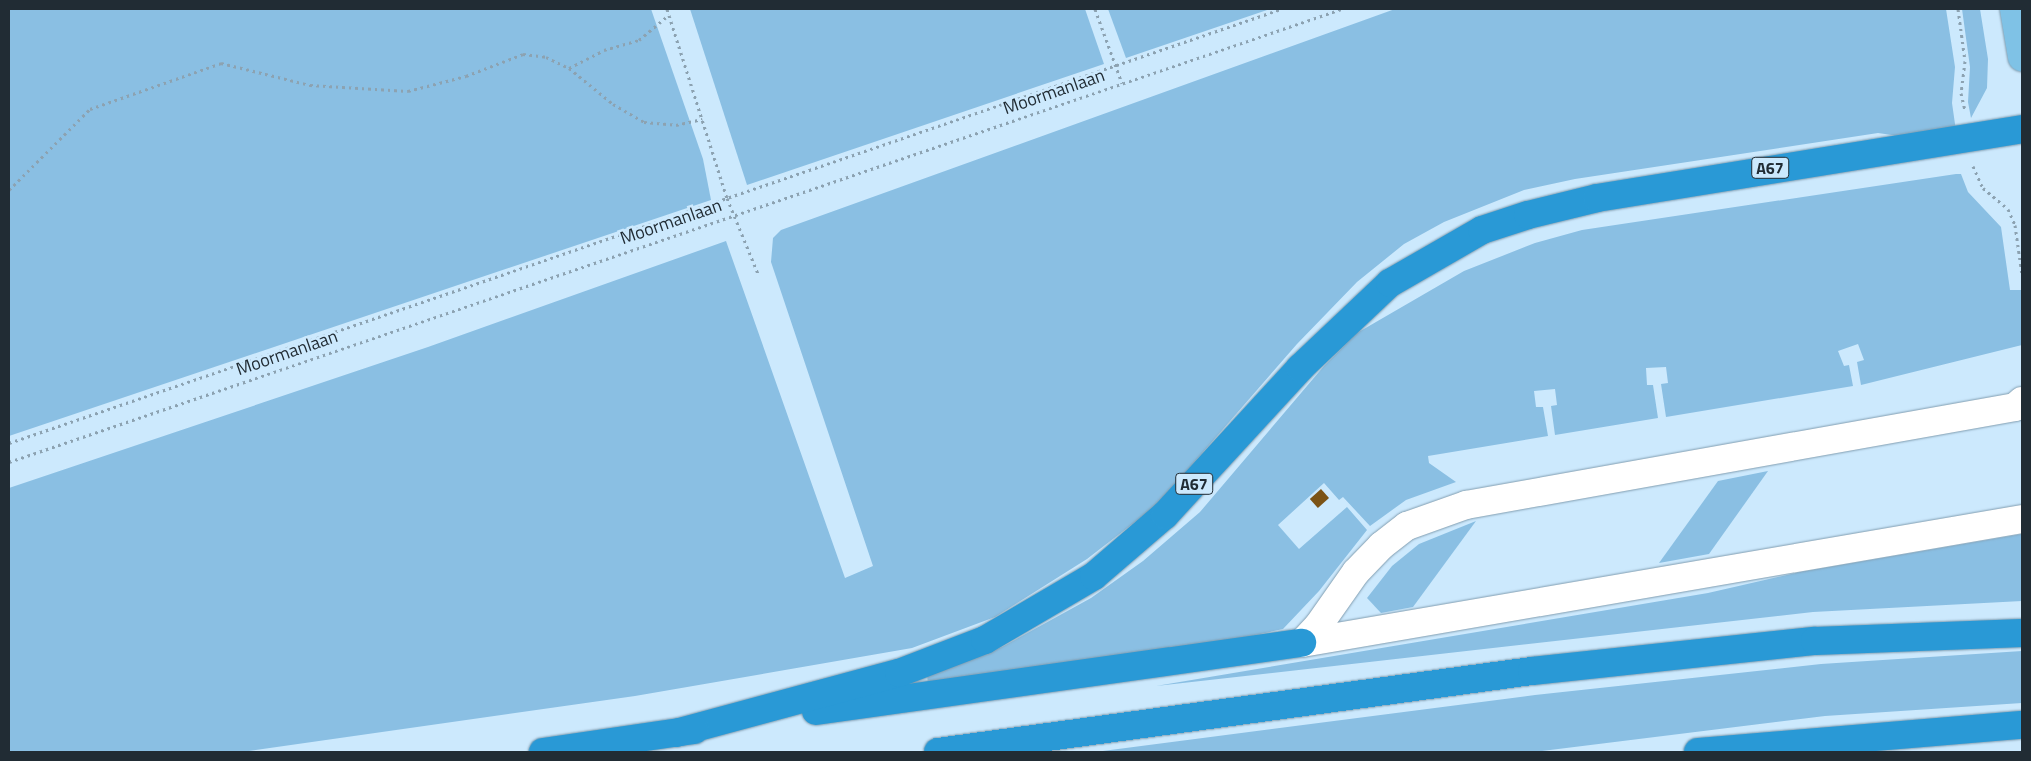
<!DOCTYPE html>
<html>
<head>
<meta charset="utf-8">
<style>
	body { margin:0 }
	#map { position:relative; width:2031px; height:761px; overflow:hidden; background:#cce9fd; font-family:"Titillium Web",sans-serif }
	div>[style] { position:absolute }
	.green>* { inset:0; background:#8abfe3 }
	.building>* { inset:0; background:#7b5316; transform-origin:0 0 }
	.path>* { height:3px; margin-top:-1.5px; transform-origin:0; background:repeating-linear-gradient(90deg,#8ca2b1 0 2.5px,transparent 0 6.5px) }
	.roads { filter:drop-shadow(0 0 1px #819db0) drop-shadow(0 0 1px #819db0) }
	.minor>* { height:28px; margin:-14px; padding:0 14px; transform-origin:14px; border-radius:14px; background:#fff }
	.major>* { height:28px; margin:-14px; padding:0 14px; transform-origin:14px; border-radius:14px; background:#7fc2e6 }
	.highway>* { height:28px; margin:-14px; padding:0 14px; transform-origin:14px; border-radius:14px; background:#2999d6 }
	span { translate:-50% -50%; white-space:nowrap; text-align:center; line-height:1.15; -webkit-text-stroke:5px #cce9fd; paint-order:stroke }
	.shield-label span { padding:1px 4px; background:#cce9fd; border:1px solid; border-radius:4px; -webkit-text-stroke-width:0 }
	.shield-label { font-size:16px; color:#212c34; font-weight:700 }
	.street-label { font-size:18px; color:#212c34 }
	.frame { position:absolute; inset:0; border:10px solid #212c34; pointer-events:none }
</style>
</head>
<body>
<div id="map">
	<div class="green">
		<div style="clip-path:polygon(9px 9px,651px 9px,703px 159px,711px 200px,9px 436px)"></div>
		<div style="clip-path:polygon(690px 9px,1085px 9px,1104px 64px,747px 185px)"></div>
		<div style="clip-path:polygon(1108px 9px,1270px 9px,1126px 58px)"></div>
		<div style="clip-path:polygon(1395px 9px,1946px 9px,1955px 67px,1952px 103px,1956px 131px,1919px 139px,1878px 133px,1575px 179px,1524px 190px,1444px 222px,1404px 244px,1357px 282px,1297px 344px,1157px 505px,1087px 559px,995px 617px,912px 648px,635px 696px,242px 752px,9px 752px,9px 488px,428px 347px,726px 241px,845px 578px,873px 566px,771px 262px,773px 238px,781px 230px)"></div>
		<div style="clip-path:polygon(1962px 9px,1980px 9px,1988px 59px,1987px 88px,1971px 118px,1968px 102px,1970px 67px)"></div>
		<div style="clip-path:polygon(1956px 174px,1961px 174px,1968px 192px,2001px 227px,2010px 290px,2022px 290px,2022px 345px,1861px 385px,1857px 362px,1864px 360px,1858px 344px,1838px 351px,1844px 366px,1849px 365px,1853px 386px,1666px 417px,1661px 384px,1668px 383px,1666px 367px,1646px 368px,1647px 385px,1653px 385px,1658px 418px,1555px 435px,1551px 406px,1557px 405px,1555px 389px,1534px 391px,1536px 407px,1543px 407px,1548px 436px,1428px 456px,1429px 463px,1456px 482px,1406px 500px,1370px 526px,1343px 497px,1339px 500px,1324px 483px,1278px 525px,1299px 549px,1347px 507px,1367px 530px,1319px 591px,1283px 629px,1228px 641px,928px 685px,927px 674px,1002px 647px,1091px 598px,1143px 561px,1200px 512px,1324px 366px,1357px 333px,1464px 271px,1535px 243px,1582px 230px)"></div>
		<div style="clip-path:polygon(1768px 471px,1709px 554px,1659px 563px,1718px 481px)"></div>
		<div style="clip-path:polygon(1476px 521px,1413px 607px,1381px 613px,1367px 598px,1392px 566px,1419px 544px)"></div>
		<div style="clip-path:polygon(2022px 534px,2022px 601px,1813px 612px,1156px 686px,1708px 593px,1800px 572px)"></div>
		<div style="clip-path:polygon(2022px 651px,2022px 703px,1825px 716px,1534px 752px,1095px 752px,1535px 695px,1821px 664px)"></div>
	</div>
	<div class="building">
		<div style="left:1321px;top:489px;width:12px;height:15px;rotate:48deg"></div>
	</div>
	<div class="path">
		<div style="left:667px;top:9px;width:198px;rotate:72.4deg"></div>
		<div style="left:727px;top:198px;width:84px;rotate:67.7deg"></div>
		<div style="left:1095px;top:9px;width:79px;rotate:70deg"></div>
		<div style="left:1958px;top:9px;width:52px;rotate:82.3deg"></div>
		<div style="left:1965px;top:61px;width:32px;rotate:97deg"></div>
		<div style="left:1961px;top:93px;width:18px;rotate:77deg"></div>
		<div style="left:569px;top:68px;width:39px;rotate:-27deg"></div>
		<div style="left:604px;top:50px;width:36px;rotate:-16deg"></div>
		<div style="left:639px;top:40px;width:39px;rotate:-40deg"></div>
		<div style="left:1973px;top:166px;width:24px;rotate:66deg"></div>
		<div style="left:1983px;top:188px;width:33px;rotate:40deg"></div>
		<div style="left:2008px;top:209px;width:17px;rotate:66deg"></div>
		<div style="left:2015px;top:225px;width:50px;rotate:82deg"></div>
		<div style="left:9px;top:190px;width:115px;rotate:-45deg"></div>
		<div style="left:90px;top:109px;width:139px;rotate:-19.3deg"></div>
		<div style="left:221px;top:63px;width:92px;rotate:13.9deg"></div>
		<div style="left:310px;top:85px;width:98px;rotate:3.5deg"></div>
		<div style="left:408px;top:91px;width:60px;rotate:-14.5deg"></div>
		<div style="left:466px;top:76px;width:61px;rotate:-21.1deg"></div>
		<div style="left:523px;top:54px;width:23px;rotate:7deg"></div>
		<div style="left:546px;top:57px;width:25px;rotate:26deg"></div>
		<div style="left:569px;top:68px;width:57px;rotate:39.3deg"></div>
		<div style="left:613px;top:104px;width:36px;rotate:30deg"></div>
		<div style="left:644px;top:122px;width:32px;rotate:5deg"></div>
		<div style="left:676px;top:125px;width:27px;rotate:-13deg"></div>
		<div style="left:9px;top:443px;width:1344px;rotate:-18.84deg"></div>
		<div style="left:9px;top:462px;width:1408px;rotate:-18.77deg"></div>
	</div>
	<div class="roads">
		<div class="minor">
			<div style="left:1302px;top:643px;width:23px;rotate:-47deg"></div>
			<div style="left:1318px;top:626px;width:66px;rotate:-54.9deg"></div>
			<div style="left:1356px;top:572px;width:36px;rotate:-46deg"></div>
			<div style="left:1381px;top:546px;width:33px;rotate:-38deg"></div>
			<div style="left:1407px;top:526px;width:63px;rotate:-19.6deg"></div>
			<div style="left:1466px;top:505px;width:558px;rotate:-10.12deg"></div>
			<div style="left:2015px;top:407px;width:9px;rotate:-41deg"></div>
			<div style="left:1302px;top:643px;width:731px;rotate:-9.77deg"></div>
		</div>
		<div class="major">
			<div style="left:2014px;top:9px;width:49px;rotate:80.5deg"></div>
		</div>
		<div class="highway">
			<div style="left:816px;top:711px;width:491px;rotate:-8deg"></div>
			<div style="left:676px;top:733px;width:231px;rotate:-15.1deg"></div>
			<div style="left:899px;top:673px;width:92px;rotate:-21deg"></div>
			<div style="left:985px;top:640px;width:126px;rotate:-30.4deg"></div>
			<div style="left:1094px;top:576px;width:94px;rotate:-40.7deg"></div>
			<div style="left:1165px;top:515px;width:200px;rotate:-47.4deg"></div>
			<div style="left:1300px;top:368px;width:124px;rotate:-43.4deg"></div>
			<div style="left:1390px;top:283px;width:106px;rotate:-29.9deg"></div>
			<div style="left:1482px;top:230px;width:48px;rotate:-18.1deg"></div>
			<div style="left:1528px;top:215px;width:71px;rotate:-13.8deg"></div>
			<div style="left:1597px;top:198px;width:431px;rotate:-9.2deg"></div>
			<div style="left:543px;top:752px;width:153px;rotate:-8.3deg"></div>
			<div style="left:938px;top:752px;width:599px;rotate:-7.77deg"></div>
			<div style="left:1532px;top:671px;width:285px;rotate:-6.1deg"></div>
			<div style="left:1815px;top:641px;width:207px;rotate:-2.2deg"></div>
			<div style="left:1698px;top:752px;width:325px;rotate:-4.8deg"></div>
		</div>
	</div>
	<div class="shield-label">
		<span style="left:1770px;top:168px">A67</span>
		<span style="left:1194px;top:484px">A67</span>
	</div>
	<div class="street-label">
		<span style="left:1054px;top:92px;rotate:-19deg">Moormanlaan</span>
		<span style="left:671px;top:222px;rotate:-19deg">Moormanlaan</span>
		<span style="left:287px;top:353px;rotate:-19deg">Moormanlaan</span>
	</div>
	<div class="frame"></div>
</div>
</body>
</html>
